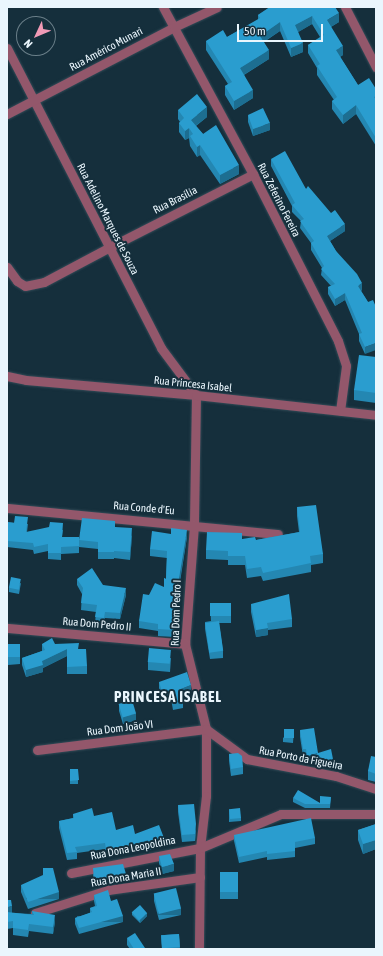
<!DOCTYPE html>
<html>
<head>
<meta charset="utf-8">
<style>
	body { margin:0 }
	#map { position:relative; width:383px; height:956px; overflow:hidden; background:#152f3c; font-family:"Asap Condensed",sans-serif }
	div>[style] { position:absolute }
	.roads { filter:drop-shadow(0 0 1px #334b57) drop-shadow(0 0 1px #334b57) }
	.minor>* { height:9px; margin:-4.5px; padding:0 4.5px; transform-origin:4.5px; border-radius:4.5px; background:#93576b }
	.wall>* { inset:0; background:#2487b2; transform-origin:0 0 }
	.shaded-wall>* { inset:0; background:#1d6e91; transform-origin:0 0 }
	.building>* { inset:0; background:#2a9dcf; transform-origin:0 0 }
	span { translate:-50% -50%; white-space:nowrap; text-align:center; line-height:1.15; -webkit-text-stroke:4px #152f3c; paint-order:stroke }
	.street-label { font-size:11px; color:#eaf6fd }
	.district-label { font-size:15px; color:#eaf6fd; font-weight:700; letter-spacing:1px }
	.frame { position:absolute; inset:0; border:8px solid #eaf6fd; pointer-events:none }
	.north { position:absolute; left:16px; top:16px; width:40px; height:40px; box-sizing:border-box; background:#152f3c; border:1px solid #6a7f89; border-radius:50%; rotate:226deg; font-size:11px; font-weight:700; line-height:16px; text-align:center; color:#eaf6fd }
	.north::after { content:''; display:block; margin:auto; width:14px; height:18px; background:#f09ab6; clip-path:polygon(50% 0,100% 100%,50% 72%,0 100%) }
	.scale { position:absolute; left:237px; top:24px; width:86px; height:18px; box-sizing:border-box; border:2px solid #eaf6fd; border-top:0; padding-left:5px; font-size:12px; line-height:14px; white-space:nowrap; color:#eaf6fd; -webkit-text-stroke:3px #152f3c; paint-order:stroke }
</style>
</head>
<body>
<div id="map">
	<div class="roads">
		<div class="minor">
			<div style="left:163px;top:7px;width:190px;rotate:61.7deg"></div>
			<div style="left:253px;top:174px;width:187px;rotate:63deg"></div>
			<div style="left:338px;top:341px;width:26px;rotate:72deg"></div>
			<div style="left:346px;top:366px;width:45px;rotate:97.6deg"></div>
			<div style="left:345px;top:7px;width:68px;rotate:62.7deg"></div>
			<div style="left:7px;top:48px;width:337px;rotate:62.8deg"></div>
			<div style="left:161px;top:348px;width:59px;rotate:53.3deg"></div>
			<div style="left:196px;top:395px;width:130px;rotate:90.9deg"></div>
			<div style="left:194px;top:525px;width:119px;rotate:94.3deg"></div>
			<div style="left:185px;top:644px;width:88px;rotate:76.1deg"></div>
			<div style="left:206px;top:729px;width:67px;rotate:90deg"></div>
			<div style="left:206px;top:796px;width:52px;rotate:96.6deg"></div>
			<div style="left:200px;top:848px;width:101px;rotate:90.6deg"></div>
			<div style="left:7px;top:114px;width:188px;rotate:-27.5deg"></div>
			<div style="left:174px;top:27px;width:47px;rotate:-24.9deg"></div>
			<div style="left:7px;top:267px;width:17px;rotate:54deg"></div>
			<div style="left:17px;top:281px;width:9px;rotate:32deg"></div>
			<div style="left:25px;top:286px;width:19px;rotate:-12deg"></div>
			<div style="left:44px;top:282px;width:72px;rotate:-28deg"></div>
			<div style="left:108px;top:248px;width:163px;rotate:-27deg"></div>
			<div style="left:7px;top:376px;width:19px;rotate:12deg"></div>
			<div style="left:26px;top:380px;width:171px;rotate:5deg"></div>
			<div style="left:196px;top:395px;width:181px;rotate:6.3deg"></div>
			<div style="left:7px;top:508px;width:272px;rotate:5.5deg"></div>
			<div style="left:7px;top:628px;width:179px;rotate:5.1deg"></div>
			<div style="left:37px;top:750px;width:170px;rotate:-7.1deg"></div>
			<div style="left:206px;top:729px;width:51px;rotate:36.2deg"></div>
			<div style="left:247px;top:759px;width:91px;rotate:10.8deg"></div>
			<div style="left:336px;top:776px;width:42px;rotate:18deg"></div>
			<div style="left:71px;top:873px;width:131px;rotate:-11deg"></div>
			<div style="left:200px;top:848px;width:88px;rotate:-22.8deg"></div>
			<div style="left:281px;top:814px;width:95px"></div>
			<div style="left:35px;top:913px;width:77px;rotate:-17.5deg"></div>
			<div style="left:108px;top:890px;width:93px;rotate:-8deg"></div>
		</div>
	</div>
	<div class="wall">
		<div style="clip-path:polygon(270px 7px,339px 22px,331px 27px,343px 55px,340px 57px,358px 85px,376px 89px,376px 146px,356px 114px,343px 124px,332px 109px,332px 101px,334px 100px,317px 75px,317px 68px,308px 53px,308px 45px,320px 37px,312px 24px,298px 32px,303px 52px,291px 57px,280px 31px,264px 42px,269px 59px,244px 75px,253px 98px,234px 110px,225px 95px,225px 86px,228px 84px,206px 50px,206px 41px,227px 37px,258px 20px,258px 15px)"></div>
		<div style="clip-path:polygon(178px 110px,207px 117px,196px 126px,239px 174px,220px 184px,200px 155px,197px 157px,190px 146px,189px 138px,185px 140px,179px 132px,179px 123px,180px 122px,178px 119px)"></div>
		<div style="clip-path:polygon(248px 115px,270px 130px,253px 136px,248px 122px)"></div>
		<div style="clip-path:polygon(271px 159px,306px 189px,345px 231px,330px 241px,336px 251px,362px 290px,361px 291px,368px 302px,365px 354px,359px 341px,359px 334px,345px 300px,335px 306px,328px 294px,328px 287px,331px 286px,321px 275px,322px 268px,311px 250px,311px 243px,300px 228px,301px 221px,292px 212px,292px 206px,271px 166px)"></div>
		<div style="clip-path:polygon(376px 357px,376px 403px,354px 400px,354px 390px)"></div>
		<div style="clip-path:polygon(297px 507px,323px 554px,323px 563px,311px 565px,311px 572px,263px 581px,261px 576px,247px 578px,245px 565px,228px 565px,228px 560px,206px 559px,206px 550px,242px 539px,256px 540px,299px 532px,297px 516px)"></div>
		<div style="clip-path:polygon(7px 522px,28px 524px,27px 532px,63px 530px,62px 537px,79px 537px,79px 553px,61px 554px,61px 560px,48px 559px,48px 551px,34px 554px,33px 550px,7px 547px)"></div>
		<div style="clip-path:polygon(115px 527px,132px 536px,130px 560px,114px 558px,114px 559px,98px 559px,98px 549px,79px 547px,79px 540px)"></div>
		<div style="clip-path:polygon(187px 537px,175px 614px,175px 621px,174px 637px,158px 636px,158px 631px,139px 628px,139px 621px,149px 595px,164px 587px,164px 578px,166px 579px,167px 558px,150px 556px,150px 549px)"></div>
		<div style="clip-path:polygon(77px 579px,103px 585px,126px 595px,120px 619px,105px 618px,104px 624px,95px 623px,96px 612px,81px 610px,82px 594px,77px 585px)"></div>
		<div style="clip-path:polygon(21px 583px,19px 594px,9px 592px,9px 588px)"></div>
		<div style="clip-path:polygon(231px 603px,231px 623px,219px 623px,223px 651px,223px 658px,210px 659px,205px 629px,205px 622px,211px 621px,210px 604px)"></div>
		<div style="clip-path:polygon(251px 604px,292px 619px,292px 627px,268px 630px,268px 635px,256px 637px,251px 612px)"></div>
		<div style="clip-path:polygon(42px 644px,55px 644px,79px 649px,87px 666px,87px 674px,67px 674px,67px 656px,43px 668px,43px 672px,26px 677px,22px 665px,22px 658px,42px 651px)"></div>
		<div style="clip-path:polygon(7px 645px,20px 657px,20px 664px,8px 665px)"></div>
		<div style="clip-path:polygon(171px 658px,170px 672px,148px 670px,148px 662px)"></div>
		<div style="clip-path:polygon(159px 682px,191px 692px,182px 695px,183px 702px,183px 708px,173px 710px,171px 699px,163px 702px,159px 688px)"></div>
		<div style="clip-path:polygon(119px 704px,136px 720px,123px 724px,119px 711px)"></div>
		<div style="clip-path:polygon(294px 729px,293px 743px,283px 742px,283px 738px)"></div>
		<div style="clip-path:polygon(300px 730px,318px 753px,333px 766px,325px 768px,319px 767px,317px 760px,307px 763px,306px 756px,303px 756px,300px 737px)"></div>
		<div style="clip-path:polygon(229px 754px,243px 767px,243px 774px,231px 776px,229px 761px)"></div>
		<div style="clip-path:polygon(376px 757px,376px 782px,368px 780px,368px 771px)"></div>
		<div style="left:70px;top:769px;width:8px;height:15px"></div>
		<div style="clip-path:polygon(331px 797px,330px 808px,305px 808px,293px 802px,293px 798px,320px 803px)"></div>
		<div style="clip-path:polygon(178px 805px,196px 831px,195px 841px,182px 842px,178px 812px)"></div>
		<div style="clip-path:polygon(229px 809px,241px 818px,241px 821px,229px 822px)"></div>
		<div style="clip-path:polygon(73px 814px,94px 816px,116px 830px,135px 834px,164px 844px,149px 850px,148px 847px,120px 854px,106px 856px,105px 849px,77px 853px,77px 859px,67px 860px,59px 828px,59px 821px,73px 818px)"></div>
		<div style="clip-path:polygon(376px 824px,376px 849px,363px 854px,358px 840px,358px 830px)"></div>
		<div style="clip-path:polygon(234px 835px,315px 838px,315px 844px,295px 848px,295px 857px,267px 860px,267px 857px,239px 863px,234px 841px)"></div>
		<div style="clip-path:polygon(159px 856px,174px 871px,162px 874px,159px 863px)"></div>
		<div style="left:238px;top:872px;width:27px;height:18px;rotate:90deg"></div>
		<div style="clip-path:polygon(21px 885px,59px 899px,28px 909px,21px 892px)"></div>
		<div style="clip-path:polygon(154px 894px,181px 915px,159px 920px,154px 901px)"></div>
		<div style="clip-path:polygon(94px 895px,111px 901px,123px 922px,79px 934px,75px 924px,75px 918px,90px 913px,90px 908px,95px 906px,94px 901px)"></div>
		<div style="clip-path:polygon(7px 900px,12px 913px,32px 914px,32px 911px,55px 922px,53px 934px,29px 931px,28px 937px,13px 935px,13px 928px,7px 929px)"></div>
		<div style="clip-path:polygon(132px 912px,147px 916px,140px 923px,132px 915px)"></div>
		<div style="left:179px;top:934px;width:15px;height:18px;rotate:86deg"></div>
		<div style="clip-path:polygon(127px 938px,145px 949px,130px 949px,127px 945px)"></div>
	</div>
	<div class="shaded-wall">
		<div style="clip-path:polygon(339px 13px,339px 22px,327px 29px,327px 20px)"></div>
		<div style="clip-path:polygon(312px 16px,312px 24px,295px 34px,295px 25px)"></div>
		<div style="clip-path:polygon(280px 22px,280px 31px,260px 44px,260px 36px)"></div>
		<div style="clip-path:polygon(303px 43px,303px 52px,291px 57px,291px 48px)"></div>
		<div style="clip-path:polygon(343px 46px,343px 55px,336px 59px,336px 50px)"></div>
		<div style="clip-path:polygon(269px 50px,269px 59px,240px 77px,240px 68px)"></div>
		<div style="clip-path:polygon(253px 90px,253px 98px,234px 110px,234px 101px)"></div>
		<div style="clip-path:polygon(356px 105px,356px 114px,343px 124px,343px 115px)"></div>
		<div style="clip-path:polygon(207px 107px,207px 117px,191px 129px,191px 120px)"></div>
		<div style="clip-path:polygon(270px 123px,270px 130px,253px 136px,253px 129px)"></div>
		<div style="clip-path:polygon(189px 128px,189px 138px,185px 140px,185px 131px)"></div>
		<div style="clip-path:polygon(200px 145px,200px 155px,197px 157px,197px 147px)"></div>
		<div style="clip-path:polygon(239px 165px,239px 174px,220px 184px,220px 175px)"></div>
		<div style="clip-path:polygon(345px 224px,345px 231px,327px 243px,327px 236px)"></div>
		<div style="clip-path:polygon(362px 283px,362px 290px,358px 293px,358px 286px)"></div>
		<div style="clip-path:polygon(345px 293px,345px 300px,335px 306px,335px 299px)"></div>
		<div style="clip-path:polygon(376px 343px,376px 350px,365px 354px,365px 347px)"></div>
		<div style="clip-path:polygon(132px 528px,132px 536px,130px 560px,130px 552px)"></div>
		<div style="clip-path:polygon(187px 530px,187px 537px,173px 621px,173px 614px)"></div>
		<div style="clip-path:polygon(126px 588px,126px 595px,120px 619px,120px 613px)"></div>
		<div style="clip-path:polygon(175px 614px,175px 621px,174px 637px,174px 630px)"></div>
		<div style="clip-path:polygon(268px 628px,268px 635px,256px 637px,256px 630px)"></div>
		<div style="clip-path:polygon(67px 649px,67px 656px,43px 668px,43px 672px,26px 677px,26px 670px,42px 661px)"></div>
		<div style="clip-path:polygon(191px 685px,191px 692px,181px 696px,181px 689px)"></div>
		<div style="clip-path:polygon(171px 693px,171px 699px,163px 702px,163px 695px)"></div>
		<div style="clip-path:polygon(136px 713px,136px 720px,123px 724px,123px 717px)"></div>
		<div style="clip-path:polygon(317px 753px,317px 760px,307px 763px,307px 756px)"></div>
		<div style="clip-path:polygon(333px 759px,333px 766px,325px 768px,325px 761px)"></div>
		<div style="clip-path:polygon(196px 824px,196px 831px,195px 841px,195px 834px)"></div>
		<div style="clip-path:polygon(164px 838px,164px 844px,149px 850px,149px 843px)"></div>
		<div style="clip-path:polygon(148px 840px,148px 847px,120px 854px,120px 848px)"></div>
		<div style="clip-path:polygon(376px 840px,376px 849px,363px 854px,363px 844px)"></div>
		<div style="clip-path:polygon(174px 864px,174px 871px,162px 874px,162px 867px)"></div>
		<div style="left:126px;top:874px;width:7px;height:33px;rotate:90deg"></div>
		<div style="left:59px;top:892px;width:7px;height:33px;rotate:90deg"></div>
		<div style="clip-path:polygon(12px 906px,12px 913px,7px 914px,7px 907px)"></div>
		<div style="left:181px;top:908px;width:7px;height:23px;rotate:90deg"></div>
		<div style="clip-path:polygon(147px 913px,147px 916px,140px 923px,140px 920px)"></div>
		<div style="clip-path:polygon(55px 915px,55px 922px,53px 934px,53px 927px)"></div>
		<div style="left:123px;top:916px;width:6px;height:46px;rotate:90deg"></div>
	</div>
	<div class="building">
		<div style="clip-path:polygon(270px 7px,335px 7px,339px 13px,327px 20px,343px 46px,336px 50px,358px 85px,369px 78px,376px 89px,376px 96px,374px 97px,376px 100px,376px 138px,356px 105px,343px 115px,332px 101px,337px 97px,317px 66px,320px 64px,308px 45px,324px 35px,312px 16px,295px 25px,303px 43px,291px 48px,280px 22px,260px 36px,269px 50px,240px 68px,253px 90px,234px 101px,225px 86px,232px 82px,206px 41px,223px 30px,227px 37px,260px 18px,258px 15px)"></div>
		<div style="clip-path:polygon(197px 94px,207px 107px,191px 120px,203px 134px,216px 125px,239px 165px,220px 175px,200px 145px,197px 147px,190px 136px,193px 134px,189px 128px,185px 131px,179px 123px,184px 118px,178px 110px)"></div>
		<div style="clip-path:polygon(263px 108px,270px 123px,253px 129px,248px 115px)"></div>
		<div style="clip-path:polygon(285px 151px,306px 189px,308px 186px,331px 213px,335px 210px,345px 224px,327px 236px,336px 251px,357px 274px,362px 283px,358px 286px,368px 302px,373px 300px,376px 307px,376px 343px,365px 347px,359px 334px,362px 333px,345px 293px,335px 299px,328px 287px,335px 284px,321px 269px,324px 266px,311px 243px,314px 241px,300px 221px,304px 219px,292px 205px,295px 203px,271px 159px)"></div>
		<div style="clip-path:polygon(359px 355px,376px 357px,376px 393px,354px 390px)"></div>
		<div style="clip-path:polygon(316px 505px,323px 554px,310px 556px,311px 563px,263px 573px,261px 567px,247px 569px,245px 556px,228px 556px,228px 551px,206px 550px,207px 532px,242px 533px,242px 539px,255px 537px,256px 540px,300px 532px,297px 507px)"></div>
		<div style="clip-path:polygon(15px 516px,28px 517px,26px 532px,49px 527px,50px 522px,63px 523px,62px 537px,79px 537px,79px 546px,61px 547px,61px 553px,48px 553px,48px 544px,34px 547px,33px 543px,7px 541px,7px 522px,14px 523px)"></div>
		<div style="clip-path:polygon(82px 518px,115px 521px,115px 527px,132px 528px,130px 552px,114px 551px,114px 552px,98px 552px,98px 542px,79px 540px)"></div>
		<div style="clip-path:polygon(171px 528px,187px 530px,173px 614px,175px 614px,174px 630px,158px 629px,158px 624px,139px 621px,143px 594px,149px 595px,155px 583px,164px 587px,164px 578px,166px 579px,167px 551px,150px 549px,152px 531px,171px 534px)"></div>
		<div style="clip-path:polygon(92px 568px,103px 585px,126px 588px,120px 613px,105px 612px,104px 618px,95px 617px,97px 605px,81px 603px,83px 588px,77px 579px)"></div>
		<div style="left:11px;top:577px;width:10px;height:11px;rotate:11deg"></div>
		<div style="clip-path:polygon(289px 594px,292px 619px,267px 623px,268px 628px,256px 630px,251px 604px)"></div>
		<div style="left:231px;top:603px;width:13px;height:21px;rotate:90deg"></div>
		<div style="left:219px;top:621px;width:30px;height:14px;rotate:82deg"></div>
		<div style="clip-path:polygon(52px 638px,55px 644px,79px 643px,78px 649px,86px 649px,87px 666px,67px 667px,67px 649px,42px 661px,43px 665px,26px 670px,22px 658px,45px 650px,42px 644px)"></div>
		<div style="left:20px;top:644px;width:13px;height:13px;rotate:90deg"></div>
		<div style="left:149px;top:648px;width:22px;height:14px;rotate:5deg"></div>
		<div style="clip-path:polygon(187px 672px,191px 685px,181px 689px,183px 702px,173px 704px,171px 693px,163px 695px,159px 682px)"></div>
		<div style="left:132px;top:700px;width:14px;height:14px;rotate:73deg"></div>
		<div style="clip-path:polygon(314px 728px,318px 753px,331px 749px,333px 759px,325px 761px,319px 759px,317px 753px,307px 756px,306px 749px,303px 749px,300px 730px)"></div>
		<div style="left:284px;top:729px;width:10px;height:9px"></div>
		<div style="clip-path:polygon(238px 753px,242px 756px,243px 767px,231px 769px,229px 754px)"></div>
		<div style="clip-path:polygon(371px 756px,376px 757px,376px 774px,368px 771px)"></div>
		<div style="clip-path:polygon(70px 769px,78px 769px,79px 780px,70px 781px)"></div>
		<div style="clip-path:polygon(298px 790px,320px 803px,320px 796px,331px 797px,330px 804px,305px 804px,293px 798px)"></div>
		<div style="clip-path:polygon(194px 804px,196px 824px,195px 834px,182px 835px,178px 805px)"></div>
		<div style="clip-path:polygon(92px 808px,94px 816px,112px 812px,116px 830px,133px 825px,135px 834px,159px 825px,164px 838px,149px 843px,148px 840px,120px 848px,106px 849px,105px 843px,75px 847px,77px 852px,67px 853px,59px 821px,74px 818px,73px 814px)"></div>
		<div style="left:240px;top:808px;width:10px;height:11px;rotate:84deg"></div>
		<div style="clip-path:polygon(311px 818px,315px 838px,295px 842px,295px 851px,267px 854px,267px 851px,239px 857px,234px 835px)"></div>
		<div style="clip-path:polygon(376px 824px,376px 840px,363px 844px,358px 830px)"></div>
		<div style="clip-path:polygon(170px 854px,174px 864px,162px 867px,159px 856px)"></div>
		<div style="clip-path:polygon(123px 864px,126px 874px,94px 881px,93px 868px)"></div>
		<div style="clip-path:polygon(43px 868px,53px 868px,59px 892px,28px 902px,21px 885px,43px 875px)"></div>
		<div style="left:238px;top:872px;width:20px;height:18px;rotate:90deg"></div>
		<div style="left:176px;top:888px;width:21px;height:23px;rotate:76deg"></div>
		<div style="clip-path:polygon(108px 890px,111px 901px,117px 899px,123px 916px,79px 928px,75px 918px,92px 912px,90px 908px,97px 906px,94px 895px)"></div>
		<div style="clip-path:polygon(7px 900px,11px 900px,12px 906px,7px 907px)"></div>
		<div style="left:140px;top:905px;width:11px;height:11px;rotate:49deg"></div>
		<div style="clip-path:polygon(32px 911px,55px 915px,53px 927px,29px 924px,28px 930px,13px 928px,13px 921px,7px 922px,7px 912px,34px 915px)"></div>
		<div style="clip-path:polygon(135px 933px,145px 948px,144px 949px,134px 949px,127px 938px)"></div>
		<div style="left:179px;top:934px;width:13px;height:18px;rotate:86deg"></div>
	</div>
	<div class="street-label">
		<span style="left:106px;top:49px;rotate:-28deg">Rua Américo Munari</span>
		<span style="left:175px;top:200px;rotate:-27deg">Rua Brasília</span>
		<span style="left:279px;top:200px;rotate:63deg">Rua Zeferino Fereira</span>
		<span style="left:108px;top:219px;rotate:63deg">Rua Adelino Marques de Souza</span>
		<span style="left:193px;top:384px;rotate:6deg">Rua Princesa Isabel</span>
		<span style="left:144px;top:508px;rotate:5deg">Rua Conde d'Eu</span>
		<span style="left:176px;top:613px;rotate:-88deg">Rua Dom Pedro I</span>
		<span style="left:97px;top:624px;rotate:5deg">Rua Dom Pedro II</span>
		<span style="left:120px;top:728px;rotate:-7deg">Rua Dom João VI</span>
		<span style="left:301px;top:758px;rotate:11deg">Rua Porto da Figueira</span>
		<span style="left:133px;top:848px;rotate:-11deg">Rua Dona Leopoldina</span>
		<span style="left:126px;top:877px;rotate:-10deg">Rua Dona Maria II</span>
	</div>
	<div class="district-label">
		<span style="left:168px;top:697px">PRINCESA ISABEL</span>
	</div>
	<div class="frame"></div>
	<div class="north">N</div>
	<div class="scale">50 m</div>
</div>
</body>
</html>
